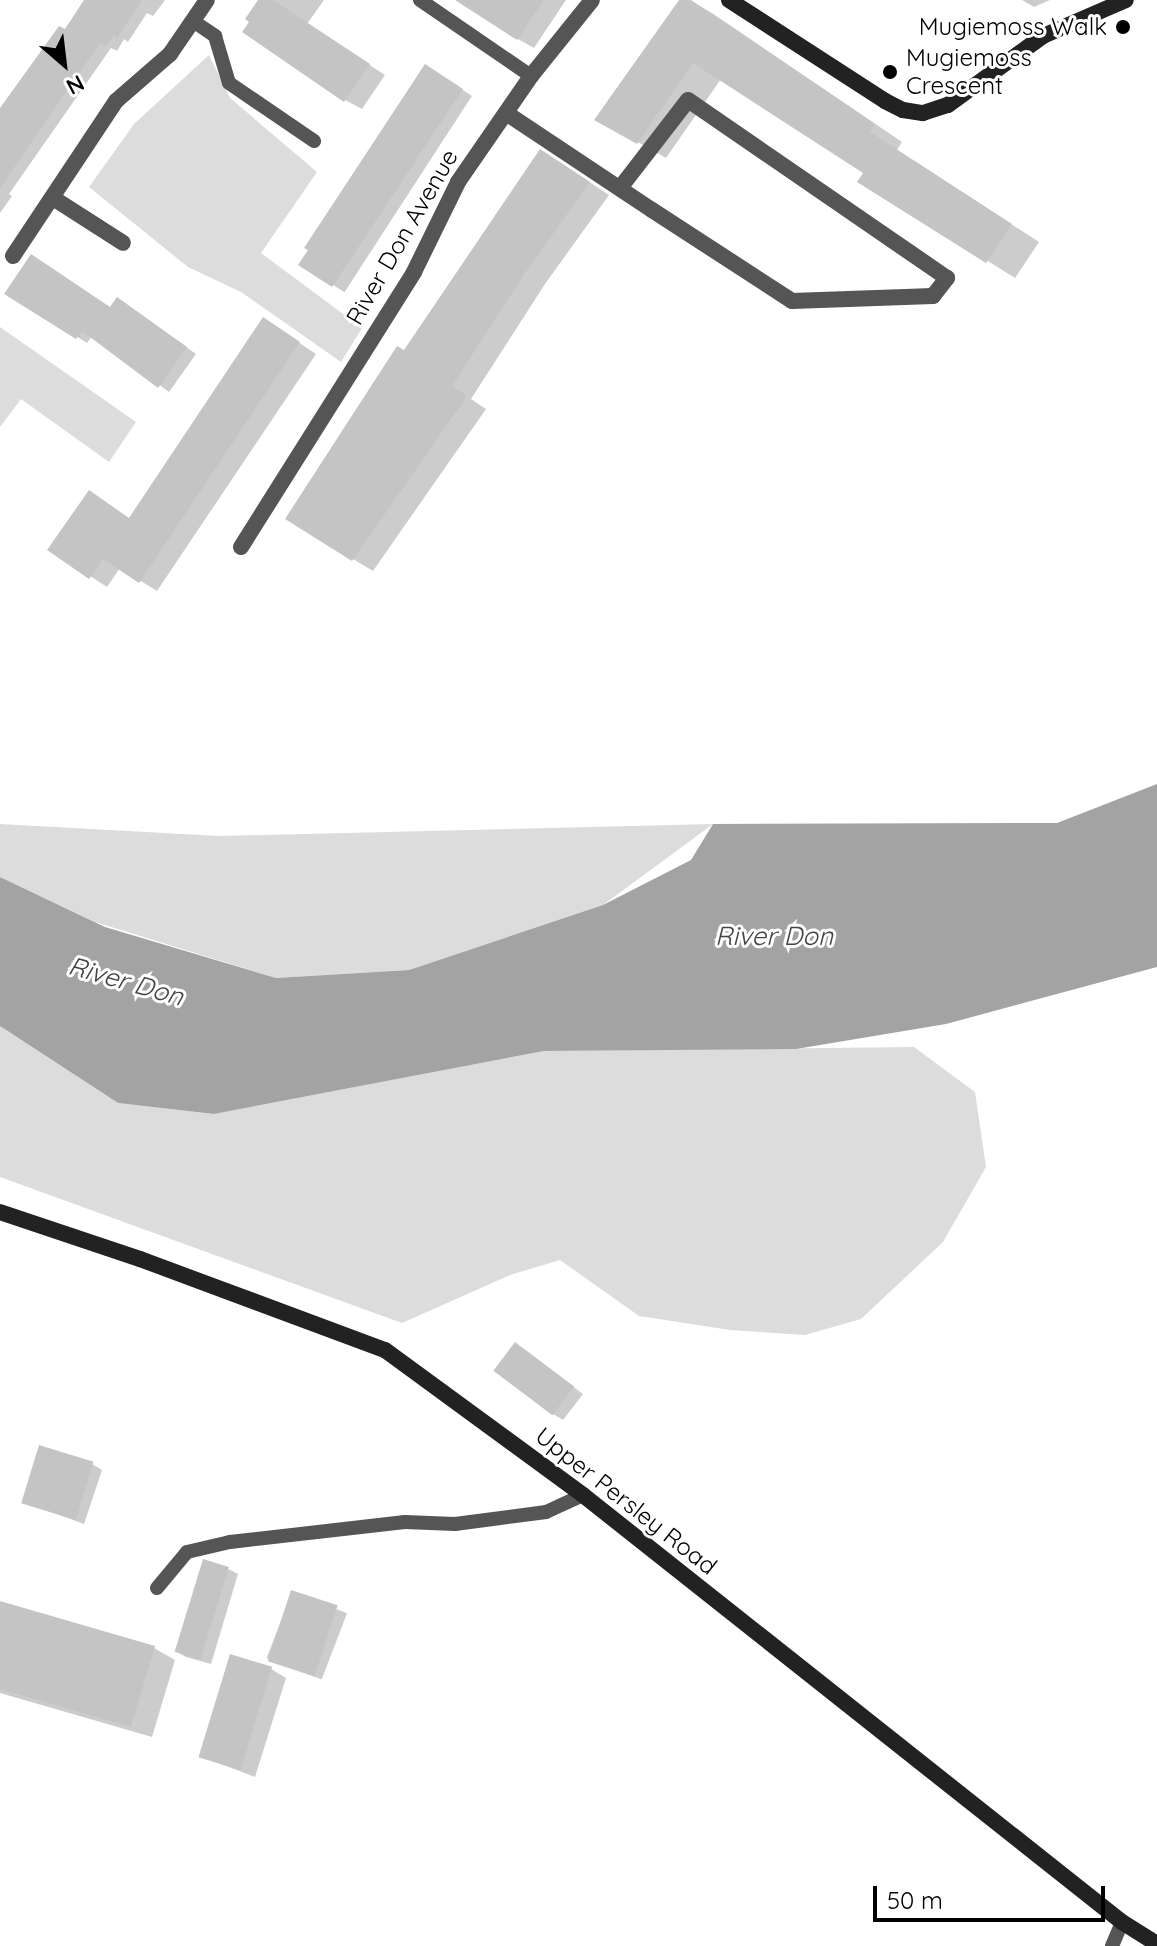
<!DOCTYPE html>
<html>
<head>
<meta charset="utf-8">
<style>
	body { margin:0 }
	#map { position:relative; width:1157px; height:1946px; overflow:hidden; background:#fff; font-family:Quicksand,sans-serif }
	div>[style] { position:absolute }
	.green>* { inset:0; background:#dcdcdc }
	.water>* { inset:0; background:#a3a3a3 }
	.shadow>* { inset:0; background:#0003; transform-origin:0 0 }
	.building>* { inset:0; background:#c4c4c4; transform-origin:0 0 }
	.lane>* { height:14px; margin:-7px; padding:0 7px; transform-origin:7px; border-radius:7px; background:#555 }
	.street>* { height:16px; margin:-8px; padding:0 8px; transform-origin:8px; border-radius:8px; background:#555 }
	.secondary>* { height:16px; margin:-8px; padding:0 8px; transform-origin:8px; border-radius:8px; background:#222 }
	.dots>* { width:22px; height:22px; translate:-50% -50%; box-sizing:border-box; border:4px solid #fff; border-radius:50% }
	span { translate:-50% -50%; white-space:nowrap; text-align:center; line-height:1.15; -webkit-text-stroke:6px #fff; paint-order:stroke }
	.poi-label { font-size:24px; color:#000 }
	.right { translate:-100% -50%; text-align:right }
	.left { translate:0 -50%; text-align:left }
	.street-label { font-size:24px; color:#000 }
	.water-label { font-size:26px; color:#444; font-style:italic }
	.north { position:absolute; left:24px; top:24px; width:80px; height:80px; -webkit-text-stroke:6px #fff; paint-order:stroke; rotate:152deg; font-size:22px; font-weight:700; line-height:32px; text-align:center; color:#000 }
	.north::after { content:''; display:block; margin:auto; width:28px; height:36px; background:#000; clip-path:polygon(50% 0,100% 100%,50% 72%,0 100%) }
	.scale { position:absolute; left:873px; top:1886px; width:232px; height:36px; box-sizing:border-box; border:4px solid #000; border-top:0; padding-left:10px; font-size:24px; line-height:28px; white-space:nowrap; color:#000; -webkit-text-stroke:6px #fff; paint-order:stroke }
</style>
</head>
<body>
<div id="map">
	<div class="green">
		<div style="clip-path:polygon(209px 55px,230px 98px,317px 172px,261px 253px,362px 328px,341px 362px,241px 292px,188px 267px,89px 187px,134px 124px)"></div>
		<div style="clip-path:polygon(0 327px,136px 422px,109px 462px,21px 399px,0 427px)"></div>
		<div style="clip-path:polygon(0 824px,219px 836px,713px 824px,603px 905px,409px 970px,276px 978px,95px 922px,0 877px)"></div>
		<div style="clip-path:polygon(0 1026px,118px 1103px,214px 1114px,544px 1051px,914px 1047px,975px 1092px,986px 1167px,943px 1242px,861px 1319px,805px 1335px,730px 1330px,639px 1316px,560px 1260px,510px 1275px,402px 1323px,0 1177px)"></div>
	</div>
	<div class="water">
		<div style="clip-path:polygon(1157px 784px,1157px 967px,946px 1024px,796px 1049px,544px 1051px,214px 1114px,118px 1103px,0 1026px,0 877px,105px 927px,276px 978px,409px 970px,603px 905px,691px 860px,713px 824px,1057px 823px)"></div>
	</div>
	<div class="shadow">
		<div style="clip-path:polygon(87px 0,165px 0,153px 16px,147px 13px,128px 42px,124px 39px,117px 51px,111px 48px,9px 194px,12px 196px,0 213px,0 115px)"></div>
		<div style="clip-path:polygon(265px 0,324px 0,307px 24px,385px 75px,362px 109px,345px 100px)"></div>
		<div style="clip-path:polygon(486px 0,566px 0,534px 48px,518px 39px)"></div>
		<div style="clip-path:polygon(682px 0,689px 0,712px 13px,902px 142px,897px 150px,1039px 242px,1015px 278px,860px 181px,866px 172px,721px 79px,666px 158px,597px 119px)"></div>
		<div style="clip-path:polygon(1022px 0,1050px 0,1034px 7px)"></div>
		<div style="left:435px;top:72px;width:44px;height:234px;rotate:33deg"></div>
		<div style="clip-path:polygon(561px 163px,609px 195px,545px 284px,471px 399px,486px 409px,373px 571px,353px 559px,405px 352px)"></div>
		<div style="clip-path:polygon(7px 293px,110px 309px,127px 305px,196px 354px,169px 392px,92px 336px,87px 343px)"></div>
		<div style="clip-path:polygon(280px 330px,316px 354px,157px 591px,120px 568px,107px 587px,50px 550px,130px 519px)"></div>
		<div style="clip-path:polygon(516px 1344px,583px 1394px,563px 1420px,553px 1414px)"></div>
		<div style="clip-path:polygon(92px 1464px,102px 1470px,84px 1524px,24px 1502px)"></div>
		<div style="clip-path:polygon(228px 1569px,238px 1574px,211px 1664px,186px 1657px,176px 1651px)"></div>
		<div style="left:292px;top:1592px;width:59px;height:71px;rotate:21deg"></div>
		<div style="clip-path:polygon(0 1603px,154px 1648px,175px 1660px,152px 1737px,0 1693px)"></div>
		<div style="clip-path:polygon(271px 1669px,286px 1678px,255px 1777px,200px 1756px)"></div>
	</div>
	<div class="building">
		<div style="clip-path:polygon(84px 0,142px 0,117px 38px,114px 35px,106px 47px,100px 43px,0 188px,0 108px,59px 26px,65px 29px)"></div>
		<div style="clip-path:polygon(258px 0,273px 0,370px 64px,344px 102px,242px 32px,249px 22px,245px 19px)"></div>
		<div style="clip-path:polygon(455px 0,544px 0,517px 40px)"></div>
		<div style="clip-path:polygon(679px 0,691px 0,875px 124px,870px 132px,1012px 224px,986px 263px,857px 182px,863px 173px,693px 63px,637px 144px,594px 120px)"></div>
		<div style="clip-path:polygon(425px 64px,463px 89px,332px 287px,298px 265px,308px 250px,304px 248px)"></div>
		<div style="clip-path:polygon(540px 149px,590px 182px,525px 273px,452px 386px,467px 396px,352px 561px,285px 519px,397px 346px,404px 350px)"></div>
		<div style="clip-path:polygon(31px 254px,110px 307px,117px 297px,187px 347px,158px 388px,82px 331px,76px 339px,4px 294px)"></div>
		<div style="clip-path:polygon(263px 317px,300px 342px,139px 583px,103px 559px,89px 579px,47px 550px,89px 490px,129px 518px)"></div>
		<div style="left:515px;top:1342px;width:74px;height:36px;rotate:37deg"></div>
		<div style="left:39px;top:1445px;width:57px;height:61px;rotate:17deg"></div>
		<div style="left:203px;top:1559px;width:27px;height:97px;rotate:17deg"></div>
		<div style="left:291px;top:1590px;width:49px;height:75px;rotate:18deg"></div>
		<div style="clip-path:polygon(0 1601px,155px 1646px,131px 1727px,0 1689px)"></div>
		<div style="left:230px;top:1654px;width:44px;height:108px;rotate:17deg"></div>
	</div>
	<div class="lane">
		<div style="left:420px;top:0;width:135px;rotate:34.4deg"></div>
		<div style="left:193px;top:21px;width:27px;rotate:34deg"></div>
		<div style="left:215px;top:36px;width:49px;rotate:73.4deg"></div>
		<div style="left:229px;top:83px;width:103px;rotate:34.3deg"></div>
		<div style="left:157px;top:1588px;width:47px;rotate:-50.2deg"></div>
		<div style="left:187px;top:1552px;width:44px;rotate:-13.1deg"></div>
		<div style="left:230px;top:1542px;width:176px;rotate:-6.5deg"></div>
		<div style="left:405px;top:1522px;width:50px;rotate:2.3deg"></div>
		<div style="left:455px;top:1524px;width:92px;rotate:-7.5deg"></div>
		<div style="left:546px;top:1512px;width:41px;rotate:-24.7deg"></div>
		<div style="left:1112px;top:1946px;width:26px;rotate:-67deg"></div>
	</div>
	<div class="street">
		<div style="left:506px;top:113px;width:175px;rotate:33.6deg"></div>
		<div style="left:652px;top:210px;width:167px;rotate:33deg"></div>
		<div style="left:792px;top:301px;width:141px;rotate:-2deg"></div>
		<div style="left:933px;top:296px;width:23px;rotate:-52deg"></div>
		<div style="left:947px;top:278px;width:314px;rotate:-145.5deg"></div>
		<div style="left:688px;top:100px;width:111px;rotate:127.7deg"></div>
		<div style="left:53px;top:198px;width:83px;rotate:32.7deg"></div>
		<div style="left:13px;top:256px;width:186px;rotate:-56.4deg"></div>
		<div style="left:116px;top:101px;width:72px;rotate:-41deg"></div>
		<div style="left:170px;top:54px;width:65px;rotate:-55.6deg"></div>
		<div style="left:241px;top:547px;width:325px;rotate:-57.8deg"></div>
		<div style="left:414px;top:272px;width:100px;rotate:-63.9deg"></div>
		<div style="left:458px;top:182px;width:129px;rotate:-55.4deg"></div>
		<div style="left:531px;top:76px;width:97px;rotate:-51.2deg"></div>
	</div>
	<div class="secondary">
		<div style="left:729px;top:0;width:186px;rotate:32.9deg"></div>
		<div style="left:885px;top:101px;width:20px;rotate:27deg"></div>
		<div style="left:903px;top:110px;width:20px;rotate:9deg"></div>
		<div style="left:923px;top:113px;width:26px;rotate:-18deg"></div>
		<div style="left:948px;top:105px;width:117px;rotate:-36deg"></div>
		<div style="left:1043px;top:36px;width:90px;rotate:-23.4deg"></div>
		<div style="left:0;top:1212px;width:148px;rotate:18.6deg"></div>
		<div style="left:140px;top:1259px;width:261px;rotate:20.4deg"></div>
		<div style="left:385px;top:1350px;width:245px;rotate:36.2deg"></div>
		<div style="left:583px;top:1495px;width:688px;rotate:38.39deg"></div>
		<div style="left:1122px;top:1922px;width:41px;rotate:32.2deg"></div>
	</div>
	<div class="dots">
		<div style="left:1123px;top:27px;background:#000"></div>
		<div style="left:890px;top:72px;background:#000"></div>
	</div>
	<div class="poi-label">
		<span class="right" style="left:1107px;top:27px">Mugiemoss Walk</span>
		<span class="left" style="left:906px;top:72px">Mugiemoss<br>Crescent</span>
	</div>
	<div class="street-label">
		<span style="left:402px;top:237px;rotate:-60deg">River Don Avenue</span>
		<span style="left:626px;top:1501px;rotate:38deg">Upper Persley Road</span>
	</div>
	<div class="water-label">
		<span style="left:774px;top:936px">River Don</span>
		<span style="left:126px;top:981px;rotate:16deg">River Don</span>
	</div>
	<div class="north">N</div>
	<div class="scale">50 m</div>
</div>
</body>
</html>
